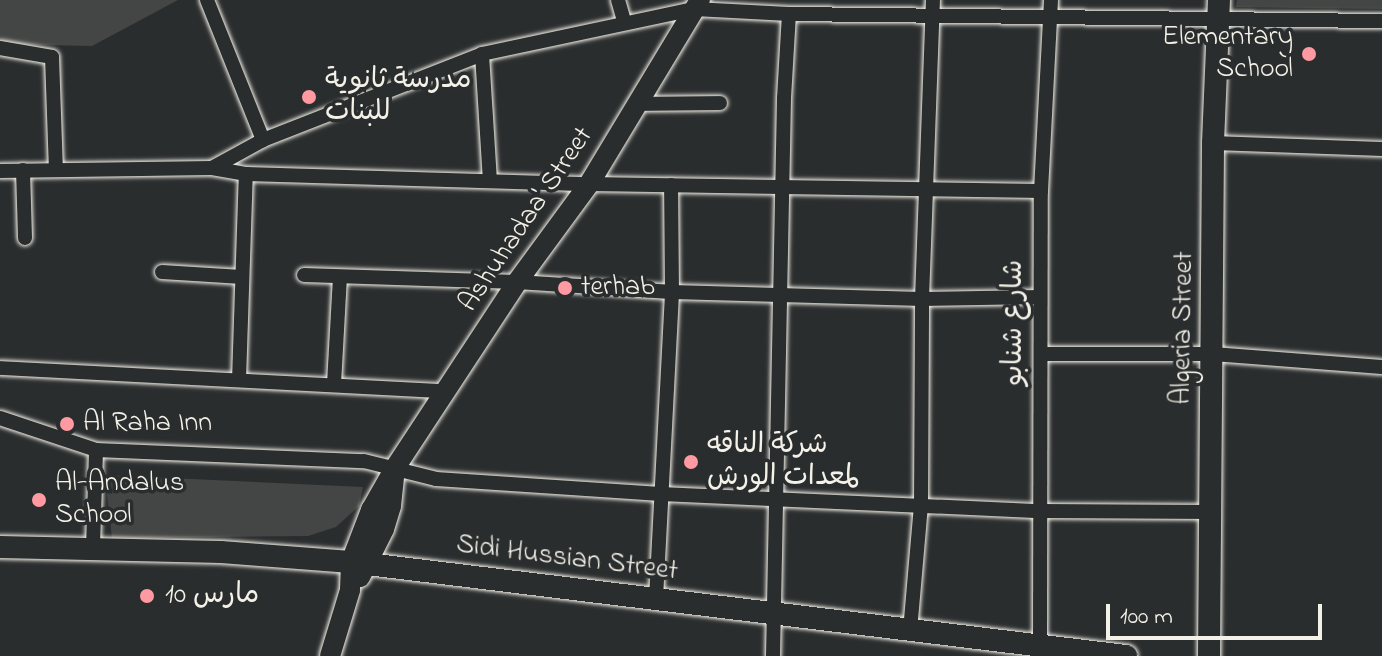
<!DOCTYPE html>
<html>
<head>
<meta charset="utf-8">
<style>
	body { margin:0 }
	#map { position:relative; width:1382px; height:656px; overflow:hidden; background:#2a2d2e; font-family:"Indie Flower","Playpen Sans Arabic",sans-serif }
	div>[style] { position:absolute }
	.green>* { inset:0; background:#444645 }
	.roads { filter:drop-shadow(0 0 2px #f4f1e8) drop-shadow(0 0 2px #f4f1e8) }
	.street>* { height:14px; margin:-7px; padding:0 7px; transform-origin:7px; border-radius:7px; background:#2a2d2e }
	.secondary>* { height:20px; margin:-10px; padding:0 10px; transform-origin:10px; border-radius:10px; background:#2a2d2e }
	.primary>* { height:22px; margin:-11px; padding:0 11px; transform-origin:11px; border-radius:11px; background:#2a2d2e }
	.dots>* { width:22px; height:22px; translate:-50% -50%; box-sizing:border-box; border:4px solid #2a2d2e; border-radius:50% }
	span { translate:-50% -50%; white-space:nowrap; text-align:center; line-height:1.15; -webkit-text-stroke:7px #2a2d2e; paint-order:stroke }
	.poi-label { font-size:28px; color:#f4f1e8 }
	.right { translate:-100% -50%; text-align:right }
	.left { translate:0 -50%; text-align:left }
	.street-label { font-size:28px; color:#f4f1e8 }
	.scale { position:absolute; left:1106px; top:604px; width:216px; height:36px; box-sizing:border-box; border:4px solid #f4f1e8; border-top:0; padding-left:10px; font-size:24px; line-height:28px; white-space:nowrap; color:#f4f1e8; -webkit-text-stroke:6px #2a2d2e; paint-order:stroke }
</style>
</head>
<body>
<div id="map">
	<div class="green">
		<div style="clip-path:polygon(0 0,178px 0,92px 46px,0 44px)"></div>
		<div style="clip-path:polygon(1237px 0,1382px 0,1382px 9px,1236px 7px)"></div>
		<div style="clip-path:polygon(105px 475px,363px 487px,359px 506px,336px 527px,308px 536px,112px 538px)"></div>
	</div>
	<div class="roads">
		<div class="street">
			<div style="left:207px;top:0;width:151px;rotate:68.2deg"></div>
			<div style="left:618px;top:0;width:22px;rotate:74deg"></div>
			<div style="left:0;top:48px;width:53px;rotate:9.8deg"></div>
			<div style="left:52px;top:57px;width:112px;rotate:88deg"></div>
			<div style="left:482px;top:54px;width:127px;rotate:86.4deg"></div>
			<div style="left:637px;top:104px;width:83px;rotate:-0.7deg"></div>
			<div style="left:1213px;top:143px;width:169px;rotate:2deg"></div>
			<div style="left:212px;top:168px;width:35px;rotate:10deg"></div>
			<div style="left:246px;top:174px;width:343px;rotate:1.7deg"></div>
			<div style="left:589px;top:184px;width:452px;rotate:0.9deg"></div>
			<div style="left:23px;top:170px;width:68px;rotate:88.3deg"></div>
			<div style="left:0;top:171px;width:212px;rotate:-0.8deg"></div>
			<div style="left:212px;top:168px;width:58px;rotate:-28.8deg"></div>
			<div style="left:263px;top:140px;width:235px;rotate:-21.4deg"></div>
			<div style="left:482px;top:54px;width:217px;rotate:-12deg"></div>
			<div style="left:694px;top:9px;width:95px;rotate:3deg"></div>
			<div style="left:789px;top:14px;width:593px;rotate:0.68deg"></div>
			<div style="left:162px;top:272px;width:80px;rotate:3.6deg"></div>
			<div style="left:304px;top:275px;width:213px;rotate:1.9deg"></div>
			<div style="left:517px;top:282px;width:155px;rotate:3.7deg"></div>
			<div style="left:672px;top:292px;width:250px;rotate:1.6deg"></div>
			<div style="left:922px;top:299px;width:118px;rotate:-1deg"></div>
			<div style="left:1041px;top:354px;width:172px"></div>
			<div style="left:1213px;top:354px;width:169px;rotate:4.4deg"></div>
			<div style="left:0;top:368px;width:447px;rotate:3deg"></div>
			<div style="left:239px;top:380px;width:206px;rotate:-88.1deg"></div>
			<div style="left:334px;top:384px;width:106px;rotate:-86.8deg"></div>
			<div style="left:0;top:418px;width:101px;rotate:18.4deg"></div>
			<div style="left:93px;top:547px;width:97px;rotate:-88.2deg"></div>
			<div style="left:96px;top:450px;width:268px;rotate:2.4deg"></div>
			<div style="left:364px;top:461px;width:74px;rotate:14deg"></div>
			<div style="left:436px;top:479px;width:225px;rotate:3.8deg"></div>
			<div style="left:661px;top:494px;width:379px;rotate:2.6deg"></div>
			<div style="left:1040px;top:511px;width:173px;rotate:0.3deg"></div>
			<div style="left:656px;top:599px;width:307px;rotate:-87deg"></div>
			<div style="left:672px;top:292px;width:107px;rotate:-90.5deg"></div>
			<div style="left:910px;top:631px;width:126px;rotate:-85deg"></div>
			<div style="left:921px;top:505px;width:206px;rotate:-89.7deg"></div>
			<div style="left:922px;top:299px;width:299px;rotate:-87.9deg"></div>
			<div style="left:1040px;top:646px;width:455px;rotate:-89.9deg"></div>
			<div style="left:1041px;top:191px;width:191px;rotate:-87deg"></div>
			<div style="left:773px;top:656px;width:558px;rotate:-88.87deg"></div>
			<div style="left:784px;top:98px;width:84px;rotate:-86.6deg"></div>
		</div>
		<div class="secondary">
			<div style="left:360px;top:577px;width:54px;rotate:-63.4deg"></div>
			<div style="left:384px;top:529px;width:24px;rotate:-73deg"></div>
			<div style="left:391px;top:506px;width:30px;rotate:-84deg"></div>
			<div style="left:330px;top:656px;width:69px;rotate:-73.1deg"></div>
			<div style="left:350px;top:590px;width:28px;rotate:-88deg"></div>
			<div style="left:351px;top:562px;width:56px;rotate:-69deg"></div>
			<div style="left:371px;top:510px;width:48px;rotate:-60.3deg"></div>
			<div style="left:395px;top:468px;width:222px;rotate:-56.7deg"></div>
			<div style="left:517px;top:282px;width:122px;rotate:-53.7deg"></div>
			<div style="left:589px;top:184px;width:215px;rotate:-58.9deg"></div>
		</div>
		<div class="primary">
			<div style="left:0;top:547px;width:221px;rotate:1.3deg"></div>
			<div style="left:221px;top:552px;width:130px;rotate:4.4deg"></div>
			<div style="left:351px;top:562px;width:781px;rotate:6.92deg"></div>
			<div style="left:1209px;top:656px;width:513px;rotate:-89.55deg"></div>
			<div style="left:1213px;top:143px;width:143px;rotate:-87.6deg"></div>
		</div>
	</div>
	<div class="dots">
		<div style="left:1309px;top:54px;background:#ff9aa2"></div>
		<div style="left:309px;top:97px;background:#ff9aa2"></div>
		<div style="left:565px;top:288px;background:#ff9aa2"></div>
		<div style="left:67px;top:424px;background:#ff9aa2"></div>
		<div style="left:691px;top:462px;background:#ff9aa2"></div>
		<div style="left:39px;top:500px;background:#ff9aa2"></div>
		<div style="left:147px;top:596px;background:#ff9aa2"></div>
	</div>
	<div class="poi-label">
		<span class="right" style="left:1293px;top:54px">Elementary<br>School</span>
		<span class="left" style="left:325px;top:97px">مدرسة ثانوية<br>للبنات</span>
		<span class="left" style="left:581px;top:288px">terhab</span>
		<span class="left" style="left:83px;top:424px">Al Raha Inn</span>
		<span class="left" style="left:707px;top:462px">شركة الناقه<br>لمعدات الورش</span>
		<span class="left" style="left:55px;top:500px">Al-Andalus<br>School</span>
		<span class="left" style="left:165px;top:596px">10 مارس</span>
	</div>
	<div class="street-label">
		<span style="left:527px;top:220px;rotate:-56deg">Ashuhadaa' Street</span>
		<span style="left:1015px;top:323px;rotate:-90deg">شارع شنابو</span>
		<span style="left:1184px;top:328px;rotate:-89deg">Algeria Street</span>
		<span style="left:567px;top:559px;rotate:7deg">Sidi Hussian Street</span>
	</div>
	<div class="scale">100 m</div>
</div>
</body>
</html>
